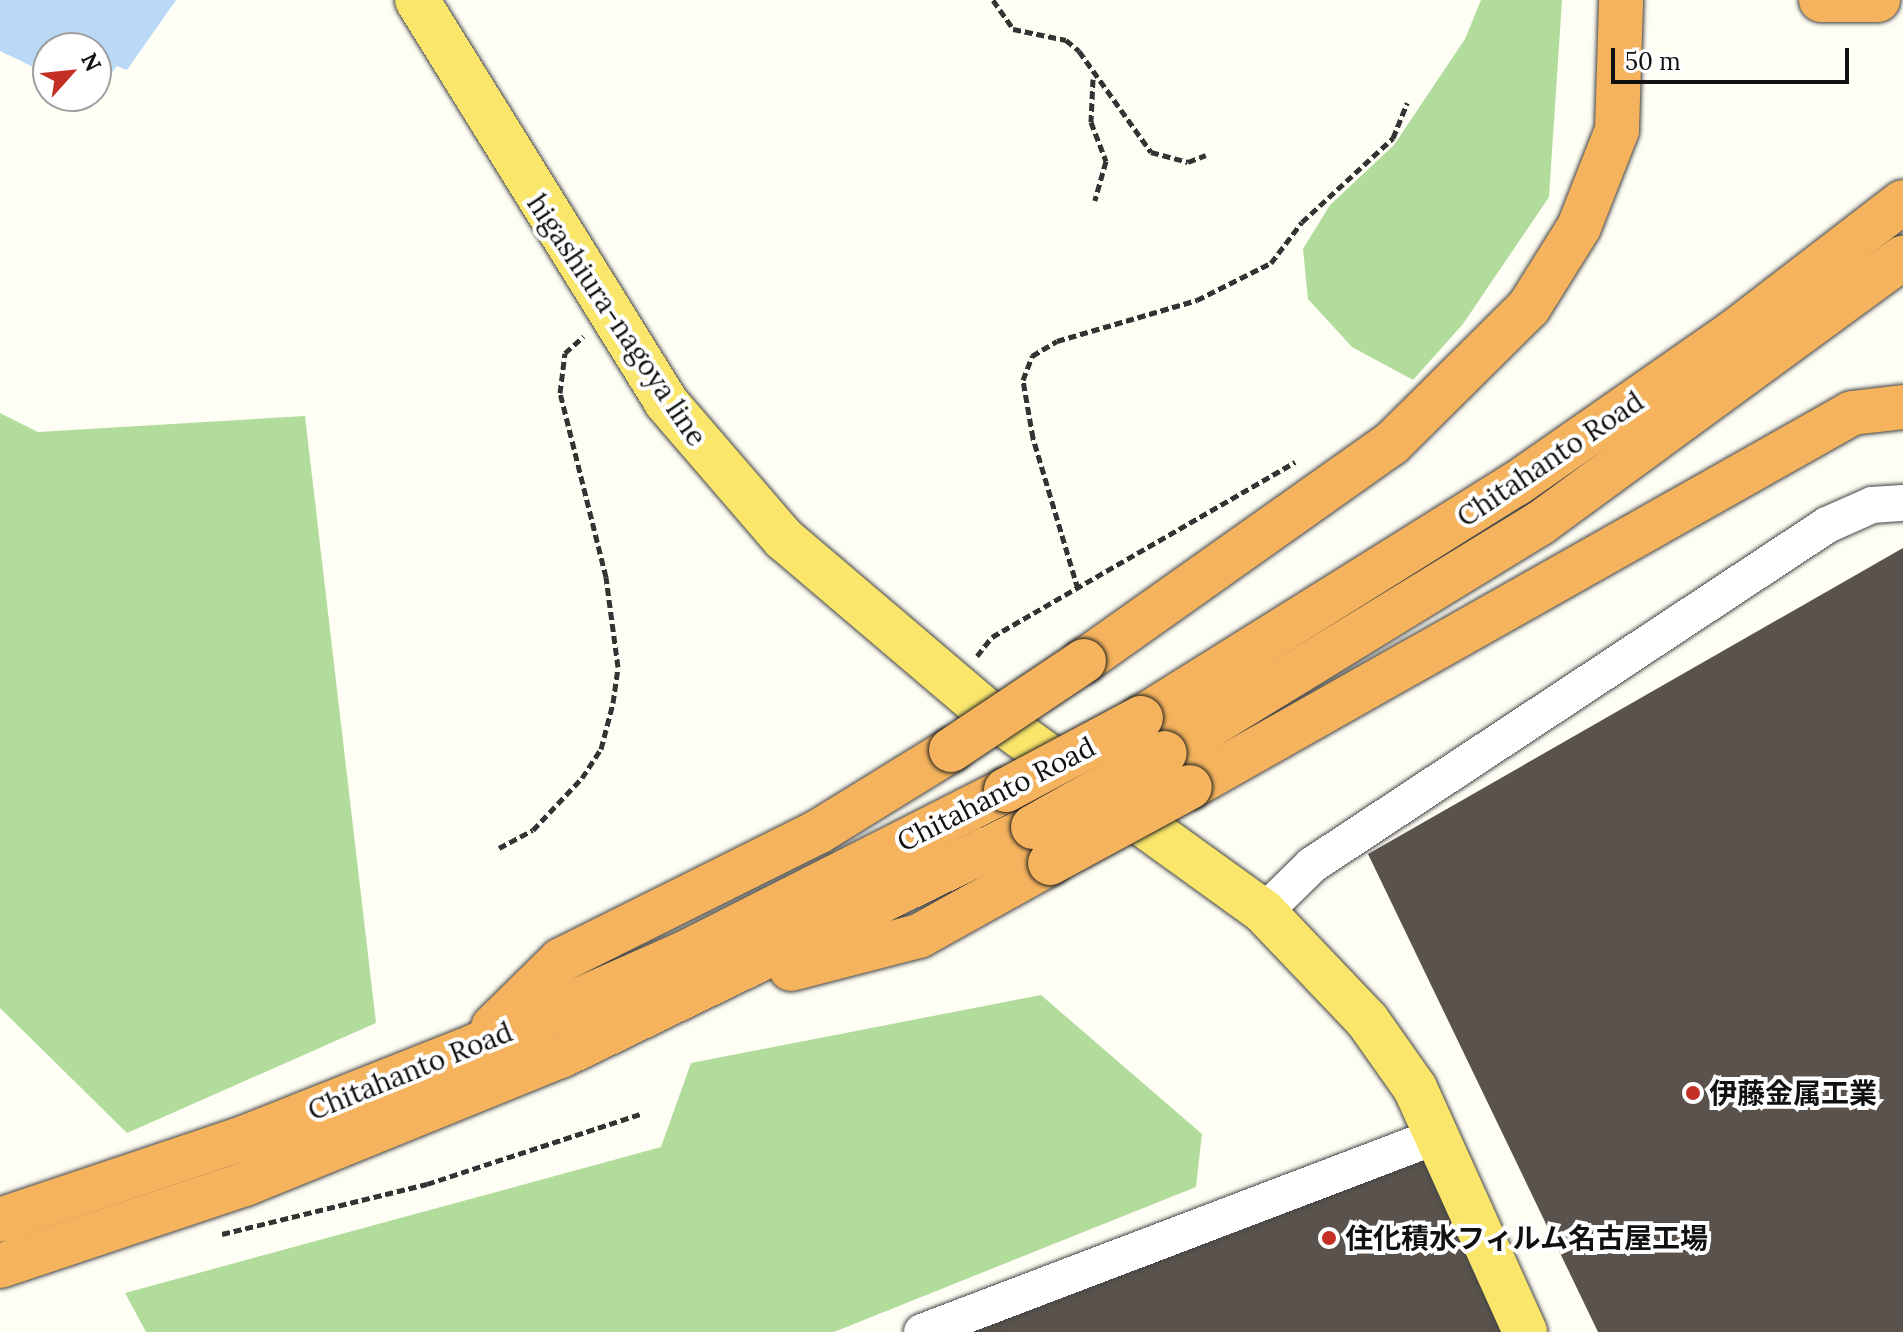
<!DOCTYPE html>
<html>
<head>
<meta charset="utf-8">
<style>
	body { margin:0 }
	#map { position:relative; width:1903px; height:1332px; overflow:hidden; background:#fffef5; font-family:Lora,"Noto Sans JP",serif }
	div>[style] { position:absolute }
	.forest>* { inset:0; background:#b2dc9c }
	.water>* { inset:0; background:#b9d9f7 }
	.building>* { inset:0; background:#5a534d }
	.path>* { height:5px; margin-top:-2.5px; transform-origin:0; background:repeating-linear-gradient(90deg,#333 0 8px,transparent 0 12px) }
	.roads { filter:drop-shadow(0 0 2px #444) drop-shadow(0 0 2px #444) }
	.street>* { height:36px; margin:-18px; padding:0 18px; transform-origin:18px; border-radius:18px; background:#fff }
	.primary>* { height:44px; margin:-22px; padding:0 22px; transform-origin:22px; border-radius:22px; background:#f9e66b }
	.highway>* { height:44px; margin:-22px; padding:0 22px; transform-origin:22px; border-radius:22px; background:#f5b35d }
	.bridges { filter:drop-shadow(0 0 2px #222) drop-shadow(0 0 2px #222) }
	.highway-bridge>* { height:44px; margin:-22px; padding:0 22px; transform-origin:22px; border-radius:22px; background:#f5b35d }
	.dots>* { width:22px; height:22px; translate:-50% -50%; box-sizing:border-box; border:4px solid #fff; border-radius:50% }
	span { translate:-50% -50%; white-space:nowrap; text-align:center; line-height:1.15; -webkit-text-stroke:8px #fff; paint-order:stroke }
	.street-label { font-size:28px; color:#111 }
	.poi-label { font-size:28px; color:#111; font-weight:700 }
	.left { translate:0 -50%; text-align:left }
	.north { position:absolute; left:32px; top:32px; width:80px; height:80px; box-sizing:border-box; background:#fff; border:2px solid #a0a0a0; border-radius:50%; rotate:63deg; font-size:22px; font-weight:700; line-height:32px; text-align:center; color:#111 }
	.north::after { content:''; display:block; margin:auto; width:28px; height:36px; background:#c43026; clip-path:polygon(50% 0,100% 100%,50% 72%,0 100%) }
	.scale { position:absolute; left:1611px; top:48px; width:238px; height:36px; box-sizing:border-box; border:4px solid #111; border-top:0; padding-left:10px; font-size:24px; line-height:28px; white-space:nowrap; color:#111; -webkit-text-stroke:6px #fff; paint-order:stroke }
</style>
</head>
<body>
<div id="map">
	<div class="forest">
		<div style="clip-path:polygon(1481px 0,1562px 0,1549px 197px,1463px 324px,1413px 380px,1352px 347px,1308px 299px,1303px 249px,1330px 205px,1394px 145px,1465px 39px)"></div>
		<div style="clip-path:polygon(0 413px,38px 432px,305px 416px,376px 1023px,127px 1133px,0 1008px)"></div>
		<div style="clip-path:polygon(1041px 995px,1202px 1134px,1196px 1187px,834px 1332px,146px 1332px,125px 1293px,661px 1147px,691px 1063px)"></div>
	</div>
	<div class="water">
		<div style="clip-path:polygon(0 0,176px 0,127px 70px,117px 66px,96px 92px,96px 48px,48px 48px,48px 74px,0 51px)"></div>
	</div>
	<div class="building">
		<div style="clip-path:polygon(1903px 548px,1903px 1332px,1598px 1332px,1368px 854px)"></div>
		<div style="clip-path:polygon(1423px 1143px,1502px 1332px,969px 1332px)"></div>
	</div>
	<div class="path">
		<div style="left:993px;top:0;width:35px;rotate:55deg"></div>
		<div style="left:1013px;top:29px;width:54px;rotate:11.7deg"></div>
		<div style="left:1066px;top:40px;width:17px;rotate:40deg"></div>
		<div style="left:1079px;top:51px;width:124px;rotate:54.5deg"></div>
		<div style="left:1151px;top:152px;width:38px;rotate:15deg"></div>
		<div style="left:1188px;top:162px;width:19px;rotate:-21deg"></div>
		<div style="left:1093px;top:79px;width:43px;rotate:92.7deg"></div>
		<div style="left:1091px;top:122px;width:42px;rotate:69deg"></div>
		<div style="left:1106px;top:161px;width:41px;rotate:105.8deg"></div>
		<div style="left:1078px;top:589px;width:158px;rotate:-106.6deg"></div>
		<div style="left:1033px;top:438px;width:59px;rotate:-99.8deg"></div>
		<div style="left:1023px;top:380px;width:26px;rotate:-69deg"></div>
		<div style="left:1032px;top:356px;width:29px;rotate:-31deg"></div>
		<div style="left:1057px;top:341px;width:146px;rotate:-16.3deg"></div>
		<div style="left:1197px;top:300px;width:83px;rotate:-26.6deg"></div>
		<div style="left:1271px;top:263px;width:51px;rotate:-52.9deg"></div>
		<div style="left:1302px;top:222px;width:124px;rotate:-42.7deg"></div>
		<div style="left:1393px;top:138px;width:38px;rotate:-68deg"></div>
		<div style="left:977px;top:656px;width:24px;rotate:-52deg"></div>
		<div style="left:992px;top:637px;width:350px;rotate:-30deg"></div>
		<div style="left:499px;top:848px;width:38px;rotate:-28deg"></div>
		<div style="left:533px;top:830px;width:71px;rotate:-46.7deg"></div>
		<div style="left:582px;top:778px;width:35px;rotate:-57deg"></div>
		<div style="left:601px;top:749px;width:48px;rotate:-75.4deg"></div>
		<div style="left:613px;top:703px;width:36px;rotate:-82deg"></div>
		<div style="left:618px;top:667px;width:91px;rotate:-97.6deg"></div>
		<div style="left:606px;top:577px;width:190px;rotate:-104deg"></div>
		<div style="left:560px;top:393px;width:40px;rotate:-82.9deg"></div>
		<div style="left:565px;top:353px;width:25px;rotate:-42deg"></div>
		<div style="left:222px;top:1234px;width:211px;rotate:-13.7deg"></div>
		<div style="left:427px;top:1184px;width:224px;rotate:-18.2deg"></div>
	</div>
	<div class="roads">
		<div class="street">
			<div style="left:1264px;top:912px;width:67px;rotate:-44.4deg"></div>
			<div style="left:1312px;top:865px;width:617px;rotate:-33.43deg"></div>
			<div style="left:1827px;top:525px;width:49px;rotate:-24deg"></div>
			<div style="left:1872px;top:505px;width:31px;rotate:-4deg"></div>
			<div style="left:922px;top:1332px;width:551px;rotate:-20.84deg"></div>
		</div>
		<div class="primary">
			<div style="left:417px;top:0;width:473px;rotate:58.2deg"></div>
			<div style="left:666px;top:402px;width:181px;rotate:49.3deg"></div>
			<div style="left:784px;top:539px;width:267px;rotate:40.4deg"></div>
			<div style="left:987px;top:712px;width:342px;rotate:35.8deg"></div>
			<div style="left:1264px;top:912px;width:149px;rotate:46.4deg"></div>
			<div style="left:1367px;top:1020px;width:83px;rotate:54.8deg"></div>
			<div style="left:1415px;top:1088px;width:268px;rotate:65.7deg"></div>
		</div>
		<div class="highway">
			<div style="left:1821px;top:0;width:57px"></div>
			<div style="left:1084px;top:661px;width:376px;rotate:-35.3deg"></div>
			<div style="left:1391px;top:444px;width:194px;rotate:-44.8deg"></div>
			<div style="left:1529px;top:307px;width:94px;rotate:-58deg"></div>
			<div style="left:1579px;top:227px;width:104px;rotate:-68.6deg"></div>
			<div style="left:1617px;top:130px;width:130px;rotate:-88.2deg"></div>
			<div style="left:1141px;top:718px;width:442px;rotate:-32deg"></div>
			<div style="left:1516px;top:484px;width:266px;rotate:-34.9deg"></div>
			<div style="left:1734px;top:332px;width:213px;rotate:-37.6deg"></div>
			<div style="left:1165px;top:753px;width:439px;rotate:-31.5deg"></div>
			<div style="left:1539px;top:524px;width:451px;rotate:-36.2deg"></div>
			<div style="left:1190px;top:787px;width:760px;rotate:-29.46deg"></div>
			<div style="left:1852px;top:413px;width:51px;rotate:-6.7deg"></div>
			<div style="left:791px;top:969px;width:132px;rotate:-14.5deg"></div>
			<div style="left:919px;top:936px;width:150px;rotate:-29.1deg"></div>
			<div style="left:493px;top:1027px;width:95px;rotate:-44.6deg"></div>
			<div style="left:561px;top:960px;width:287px;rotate:-26.5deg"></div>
			<div style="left:818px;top:832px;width:156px;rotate:-31.7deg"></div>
			<div style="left:0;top:1220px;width:251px;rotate:-18.6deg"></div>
			<div style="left:238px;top:1140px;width:255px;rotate:-21.6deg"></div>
			<div style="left:475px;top:1046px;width:230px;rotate:-23.9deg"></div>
			<div style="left:685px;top:953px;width:360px;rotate:-26.9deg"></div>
			<div style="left:0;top:1266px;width:258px;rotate:-18.5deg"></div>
			<div style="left:245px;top:1184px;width:341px;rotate:-22.1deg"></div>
			<div style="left:561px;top:1056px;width:525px;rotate:-25.88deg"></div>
		</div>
	</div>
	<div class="bridges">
		<div class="highway-bridge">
			<div style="left:951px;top:750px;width:160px;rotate:-33.8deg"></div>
			<div style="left:1006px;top:790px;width:153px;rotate:-28.1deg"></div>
			<div style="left:1033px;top:827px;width:151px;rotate:-29.3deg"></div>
			<div style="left:1050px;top:863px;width:159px;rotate:-28.5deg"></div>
		</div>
	</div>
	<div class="dots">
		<div style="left:1693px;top:1093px;background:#c43026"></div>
		<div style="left:1329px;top:1238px;background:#c43026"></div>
	</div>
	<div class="street-label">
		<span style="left:617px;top:320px;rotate:56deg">higashiura-nagoya line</span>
		<span style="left:1550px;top:459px;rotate:-34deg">Chitahanto Road</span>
		<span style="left:996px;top:794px;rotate:-27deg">Chitahanto Road</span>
		<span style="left:410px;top:1071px;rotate:-22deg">Chitahanto Road</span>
	</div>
	<div class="poi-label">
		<span class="left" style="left:1709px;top:1093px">伊藤金属工業</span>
		<span class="left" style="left:1345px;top:1238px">住化積水フィルム名古屋工場</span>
	</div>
	<div class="north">N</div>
	<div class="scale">50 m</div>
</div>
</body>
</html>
